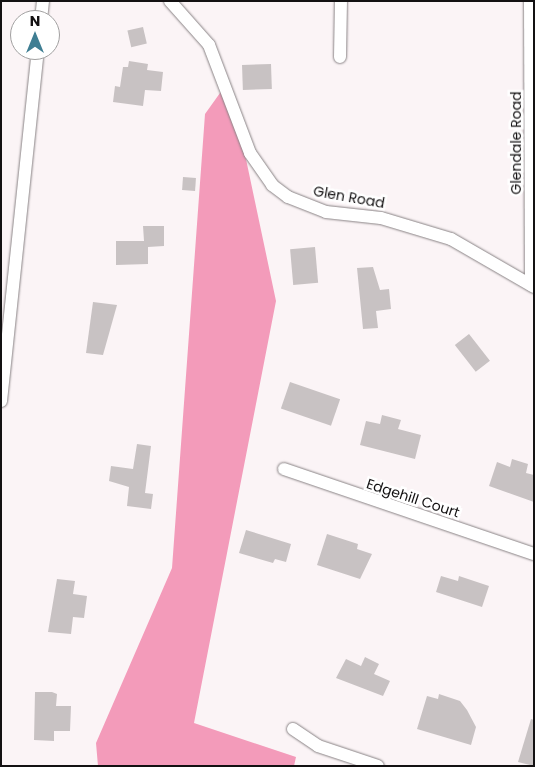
<!DOCTYPE html>
<html>
<head>
<meta charset="utf-8">
<style>
	body { margin:0 }
	#map { position:relative; width:535px; height:767px; overflow:hidden; background:#fbf4f6; font-family:Poppins,sans-serif }
	div>[style] { position:absolute }
	.forest>* { inset:0; background:#f39bba }
	.building>* { inset:0; background:#c8c2c3; transform-origin:0 0 }
	.roads { filter:drop-shadow(0 0 1px #898385) drop-shadow(0 0 1px #898385) }
	.street>* { height:12px; margin:-6px; padding:0 6px; transform-origin:6px; border-radius:6px; background:#fff }
	span { translate:-50% -50%; white-space:nowrap; text-align:center; line-height:1.15; -webkit-text-stroke:5px #fff; paint-order:stroke }
	.street-label { font-size:14px; color:#131112 }
	.frame { position:absolute; inset:0; border:2px solid #131112; pointer-events:none }
	.north { position:absolute; left:10px; top:10px; width:50px; height:50px; box-sizing:border-box; background:#fff; border:1px solid #a1a0a0; border-radius:50%; rotate:0deg; font-size:14px; font-weight:700; line-height:20px; text-align:center; color:#131112 }
	.north::after { content:''; display:block; margin:auto; width:18px; height:22px; background:#3f7e93; clip-path:polygon(50% 0,100% 100%,50% 72%,0 100%) }
</style>
</head>
<body>
<div id="map">
	<div class="forest">
		<div style="clip-path:polygon(225px 86px,239px 126px,276px 301px,194px 723px,296px 757px,294px 766px,98px 766px,96px 743px,172px 568px,205px 114px)"></div>
	</div>
	<div class="building">
		<div style="left:143px;top:27px;width:17px;height:16px;rotate:77deg"></div>
		<div style="clip-path:polygon(129px 61px,148px 64px,147px 70px,163px 72px,161px 91px,145px 90px,143px 106px,113px 102px,115px 86px,120px 87px,123px 67px,128px 67px)"></div>
		<div style="left:271px;top:64px;width:25px;height:29px;rotate:88deg"></div>
		<div style="left:183px;top:177px;width:13px;height:13px;rotate:4deg"></div>
		<div style="clip-path:polygon(143px 226px,164px 226px,164px 246px,148px 247px,148px 264px,116px 265px,116px 241px,144px 241px)"></div>
		<div style="left:315px;top:247px;width:36px;height:25px;rotate:85deg"></div>
		<div style="clip-path:polygon(373px 267px,380px 290px,389px 289px,391px 309px,376px 311px,378px 328px,363px 329px,357px 268px)"></div>
		<div style="clip-path:polygon(93px 302px,117px 305px,103px 355px,86px 353px)"></div>
		<div style="left:469px;top:334px;width:34px;height:18px;rotate:52deg"></div>
		<div style="left:290px;top:382px;width:53px;height:28px;rotate:19deg"></div>
		<div style="clip-path:polygon(382px 415px,401px 420px,398px 429px,421px 435px,415px 459px,360px 445px,366px 421px,380px 424px)"></div>
		<div style="clip-path:polygon(137px 444px,151px 446px,145px 493px,153px 494px,151px 509px,127px 506px,129px 487px,109px 481px,111px 466px,133px 469px)"></div>
		<div style="clip-path:polygon(512px 459px,528px 464px,526px 473px,534px 475px,534px 502px,489px 486px,497px 462px,510px 467px)"></div>
		<div style="clip-path:polygon(246px 530px,291px 544px,286px 562px,275px 559px,273px 563px,239px 553px)"></div>
		<div style="clip-path:polygon(327px 534px,358px 544px,357px 549px,372px 554px,360px 579px,317px 565px)"></div>
		<div style="clip-path:polygon(441px 576px,458px 581px,459px 576px,489px 586px,482px 607px,436px 592px)"></div>
		<div style="clip-path:polygon(57px 579px,75px 581px,73px 594px,87px 596px,84px 618px,73px 617px,71px 634px,48px 632px)"></div>
		<div style="clip-path:polygon(365px 657px,379px 664px,374px 674px,390px 681px,383px 696px,336px 678px,346px 659px,361px 666px)"></div>
		<div style="clip-path:polygon(35px 692px,52px 692px,57px 694px,56px 706px,71px 706px,70px 731px,54px 731px,54px 741px,34px 740px)"></div>
		<div style="clip-path:polygon(439px 694px,460px 701px,467px 710px,476px 727px,471px 745px,417px 729px,427px 696px,438px 699px)"></div>
		<div style="clip-path:polygon(531px 719px,534px 720px,534px 766px,518px 762px)"></div>
	</div>
	<div class="roads">
		<div class="street">
			<div style="left:170px;top:1px;width:59px;rotate:48.4deg"></div>
			<div style="left:209px;top:45px;width:116px;rotate:69.2deg"></div>
			<div style="left:250px;top:153px;width:39px;rotate:55deg"></div>
			<div style="left:272px;top:185px;width:20px;rotate:37deg"></div>
			<div style="left:288px;top:197px;width:41px;rotate:21.5deg"></div>
			<div style="left:326px;top:212px;width:55px;rotate:6.2deg"></div>
			<div style="left:381px;top:218px;width:73px;rotate:16.7deg"></div>
			<div style="left:451px;top:239px;width:96px;rotate:30deg"></div>
			<div style="left:530px;top:1px;width:284px;rotate:89.8deg"></div>
			<div style="left:41px;top:20px;width:19px;rotate:-84deg"></div>
			<div style="left:340px;top:57px;width:56px;rotate:-89deg"></div>
			<div style="left:1px;top:401px;width:353px;rotate:-84deg"></div>
			<div style="left:284px;top:469px;width:264px;rotate:18.8deg"></div>
			<div style="left:293px;top:729px;width:30px;rotate:34deg"></div>
			<div style="left:318px;top:746px;width:63px;rotate:18.4deg"></div>
		</div>
	</div>
	<div class="street-label">
		<span style="left:516px;top:143px;rotate:-90deg">Glendale Road</span>
		<span style="left:349px;top:197px;rotate:10deg">Glen Road</span>
		<span style="left:413px;top:498px;rotate:18deg">Edgehill Court</span>
	</div>
	<div class="frame"></div>
	<div class="north">N</div>
</div>
</body>
</html>
